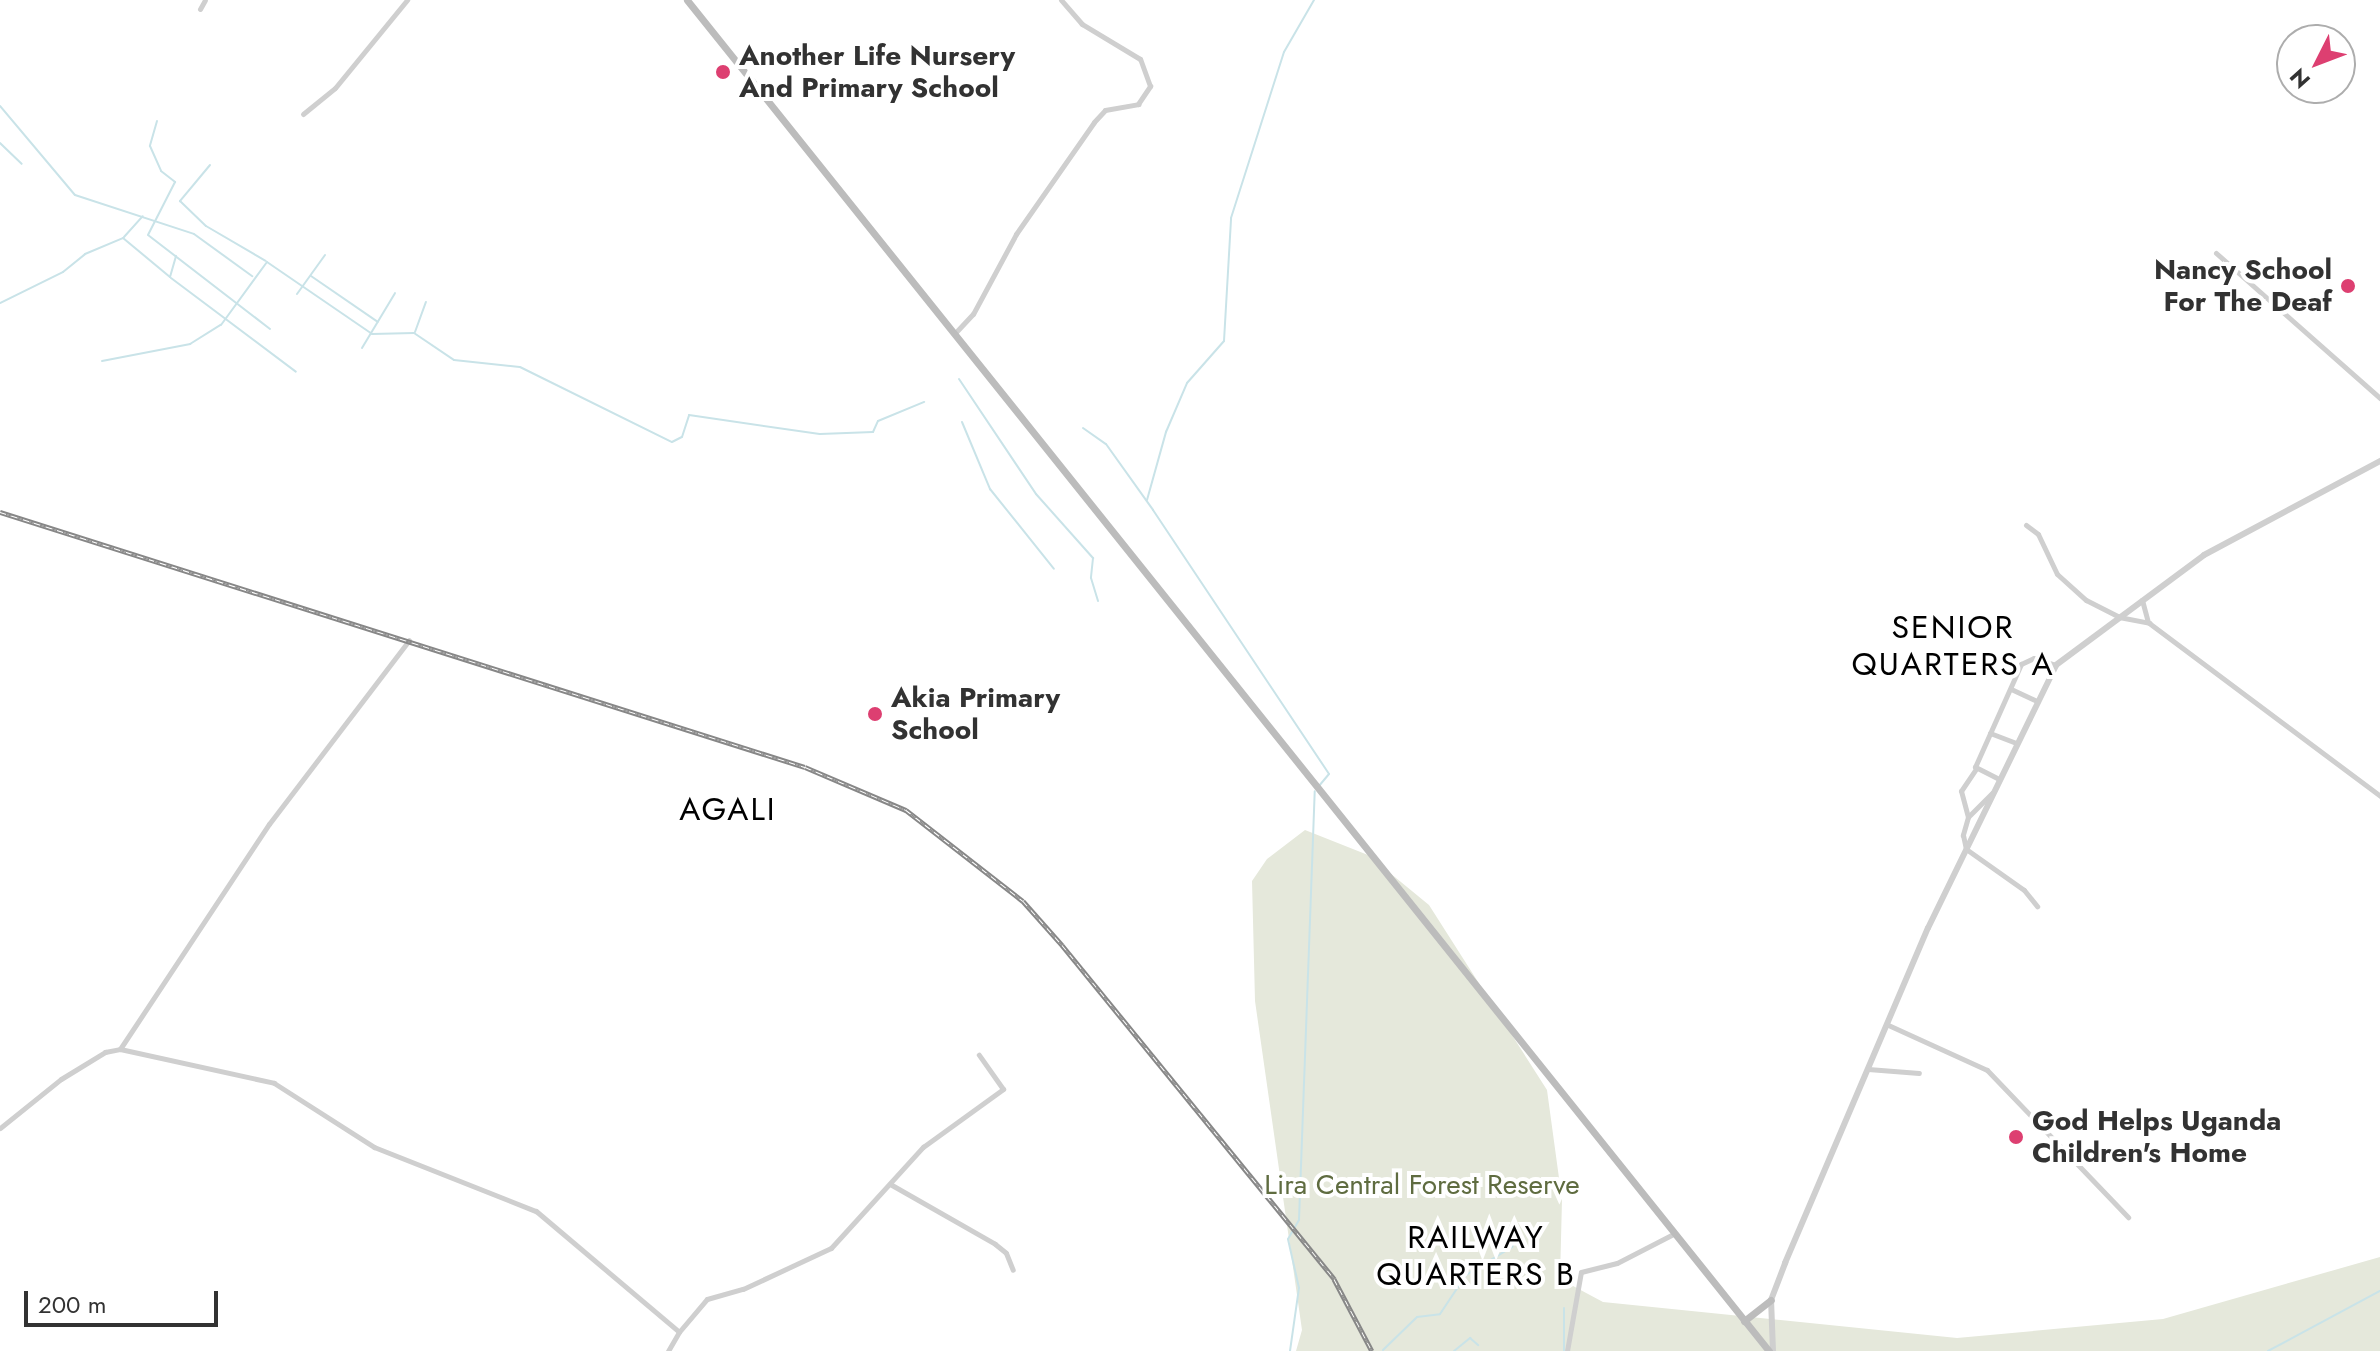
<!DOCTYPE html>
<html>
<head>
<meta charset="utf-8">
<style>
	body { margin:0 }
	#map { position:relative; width:2380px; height:1351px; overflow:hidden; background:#fff; font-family:Jost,sans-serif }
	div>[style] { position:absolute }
	.green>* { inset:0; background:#e5e8db }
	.stream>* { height:2px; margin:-1px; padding:0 1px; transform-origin:1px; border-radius:1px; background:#c9e3e8 }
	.minor>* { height:5px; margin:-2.5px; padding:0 2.5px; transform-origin:2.5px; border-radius:2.5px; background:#cfcfcf }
	.tertiary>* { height:6px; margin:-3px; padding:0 3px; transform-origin:3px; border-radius:3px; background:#cfcfcf }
	.secondary>* { height:7px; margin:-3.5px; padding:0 3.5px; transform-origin:3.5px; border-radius:3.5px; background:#bcbcbc }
	.rail>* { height:5px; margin-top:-2.5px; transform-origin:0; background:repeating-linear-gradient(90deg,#fff 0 6px,#878787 0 12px); box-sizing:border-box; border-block:2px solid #878787 }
	.dots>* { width:22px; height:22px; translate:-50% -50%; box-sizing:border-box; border:4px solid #fff; border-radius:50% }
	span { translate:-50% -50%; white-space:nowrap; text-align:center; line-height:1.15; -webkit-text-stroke:8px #fff; paint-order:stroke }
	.poi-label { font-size:28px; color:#323232; font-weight:700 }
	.left { translate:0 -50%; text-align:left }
	.right { translate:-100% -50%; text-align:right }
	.park-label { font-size:28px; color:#5f6c40 }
	.quarter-label { font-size:32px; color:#000; letter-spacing:2px }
	.north { position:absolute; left:2276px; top:24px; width:80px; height:80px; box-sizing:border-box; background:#fff; border:2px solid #adadad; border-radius:50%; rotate:228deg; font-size:22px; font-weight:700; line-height:32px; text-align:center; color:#323232 }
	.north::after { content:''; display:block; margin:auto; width:28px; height:36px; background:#dd3f71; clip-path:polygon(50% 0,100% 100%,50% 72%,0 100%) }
	.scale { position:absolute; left:24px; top:1291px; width:194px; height:36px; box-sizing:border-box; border:4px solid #323232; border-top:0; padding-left:10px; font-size:24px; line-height:28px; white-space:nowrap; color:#323232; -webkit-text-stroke:6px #fff; paint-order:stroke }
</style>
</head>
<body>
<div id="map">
	<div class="green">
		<div style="clip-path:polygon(1305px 830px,1368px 855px,1429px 905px,1547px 1090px,1562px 1200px,1560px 1279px,1603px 1302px,1957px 1338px,2163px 1319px,2380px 1257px,2380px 1351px,1296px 1351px,1302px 1330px,1255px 1001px,1252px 881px,1267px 859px)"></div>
	</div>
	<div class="stream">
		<div style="left:0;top:106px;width:116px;rotate:49.9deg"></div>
		<div style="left:75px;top:195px;width:125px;rotate:18.1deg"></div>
		<div style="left:194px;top:234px;width:72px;rotate:35.9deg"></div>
		<div style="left:157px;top:121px;width:26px;rotate:106deg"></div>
		<div style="left:150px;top:146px;width:27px;rotate:66deg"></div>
		<div style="left:161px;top:171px;width:18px;rotate:38deg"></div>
		<div style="left:175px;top:182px;width:59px;rotate:117deg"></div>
		<div style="left:148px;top:235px;width:154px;rotate:37.6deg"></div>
		<div style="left:0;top:143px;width:30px;rotate:44deg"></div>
		<div style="left:210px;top:165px;width:47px;rotate:129.8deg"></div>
		<div style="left:180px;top:201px;width:36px;rotate:44deg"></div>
		<div style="left:206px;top:226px;width:69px;rotate:30.3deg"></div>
		<div style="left:124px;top:237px;width:28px;rotate:-48deg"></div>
		<div style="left:311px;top:276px;width:81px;rotate:34.5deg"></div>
		<div style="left:171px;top:278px;width:156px;rotate:36.9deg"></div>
		<div style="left:297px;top:294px;width:48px;rotate:-54.3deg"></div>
		<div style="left:0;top:303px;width:70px;rotate:-26.2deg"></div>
		<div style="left:63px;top:272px;width:28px;rotate:-39deg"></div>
		<div style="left:85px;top:254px;width:41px;rotate:-22.8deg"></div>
		<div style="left:123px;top:238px;width:61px;rotate:39.7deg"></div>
		<div style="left:170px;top:277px;width:22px;rotate:-74deg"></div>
		<div style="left:415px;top:332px;width:32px;rotate:-70deg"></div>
		<div style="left:362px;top:348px;width:64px;rotate:-59deg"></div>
		<div style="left:102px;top:361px;width:90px;rotate:-10.9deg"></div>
		<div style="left:190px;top:344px;width:36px;rotate:-32deg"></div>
		<div style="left:221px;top:325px;width:78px;rotate:-53.9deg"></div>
		<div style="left:267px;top:262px;width:127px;rotate:34.4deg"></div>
		<div style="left:372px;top:334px;width:42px;rotate:-1.4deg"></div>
		<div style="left:414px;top:333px;width:48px;rotate:34deg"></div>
		<div style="left:454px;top:360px;width:66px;rotate:6.1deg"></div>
		<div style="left:520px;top:367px;width:169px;rotate:26.3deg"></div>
		<div style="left:672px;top:442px;width:11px;rotate:-27deg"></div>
		<div style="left:682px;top:437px;width:23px;rotate:-72deg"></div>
		<div style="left:689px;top:415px;width:132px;rotate:8.3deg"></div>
		<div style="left:820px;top:434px;width:53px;rotate:-2.2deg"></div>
		<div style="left:873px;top:432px;width:12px;rotate:-66deg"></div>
		<div style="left:878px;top:421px;width:50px;rotate:-22.4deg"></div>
		<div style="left:959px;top:379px;width:138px;rotate:56.2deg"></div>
		<div style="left:1036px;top:494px;width:86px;rotate:48.3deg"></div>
		<div style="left:1093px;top:558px;width:20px;rotate:96deg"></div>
		<div style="left:1091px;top:578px;width:24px;rotate:73deg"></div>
		<div style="left:962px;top:422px;width:73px;rotate:67.3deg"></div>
		<div style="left:990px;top:489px;width:102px;rotate:51.3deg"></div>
		<div style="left:1083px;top:428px;width:28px;rotate:35deg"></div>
		<div style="left:1106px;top:444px;width:81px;rotate:54.5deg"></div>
		<div style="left:1153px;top:510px;width:317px;rotate:56.3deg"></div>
		<div style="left:1329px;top:774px;width:16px;rotate:130deg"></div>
		<div style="left:1147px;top:500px;width:71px;rotate:-74.4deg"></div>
		<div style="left:1166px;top:432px;width:53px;rotate:-66.8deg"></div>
		<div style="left:1187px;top:383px;width:56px;rotate:-48.6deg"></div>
		<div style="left:1224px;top:341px;width:123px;rotate:-86.7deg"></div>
		<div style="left:1231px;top:218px;width:174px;rotate:-72.3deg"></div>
		<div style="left:1284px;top:52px;width:60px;rotate:-60deg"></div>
		<div style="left:1383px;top:1350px;width:47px;rotate:-44.1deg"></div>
		<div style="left:1417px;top:1317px;width:23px;rotate:-7deg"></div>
		<div style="left:1440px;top:1314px;width:47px;rotate:-56.3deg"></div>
		<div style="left:1466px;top:1275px;width:54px;rotate:-31.3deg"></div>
		<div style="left:1512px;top:1247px;width:13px;rotate:-67deg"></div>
		<div style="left:1290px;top:1351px;width:64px;rotate:-81.9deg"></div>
		<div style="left:1299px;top:1288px;width:50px;rotate:-102.7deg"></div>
		<div style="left:1288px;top:1239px;width:22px;rotate:-60deg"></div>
		<div style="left:1299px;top:1220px;width:429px;rotate:-87.9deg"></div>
		<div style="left:1454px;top:1351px;width:21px;rotate:-39deg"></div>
		<div style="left:1470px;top:1338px;width:11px;rotate:41deg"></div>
		<div style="left:1564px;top:1351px;width:43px;rotate:-90deg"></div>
		<div style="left:2268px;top:1351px;width:127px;rotate:-28.2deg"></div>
	</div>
	<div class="minor">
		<div style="left:200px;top:9px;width:10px;rotate:-61deg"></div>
		<div style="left:303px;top:114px;width:41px;rotate:-39.1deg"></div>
		<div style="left:335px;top:88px;width:114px;rotate:-50.7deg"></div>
		<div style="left:2216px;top:253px;width:219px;rotate:41.5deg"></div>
		<div style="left:956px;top:332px;width:25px;rotate:-47deg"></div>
		<div style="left:973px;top:314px;width:91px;rotate:-61.7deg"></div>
		<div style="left:1016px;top:234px;width:136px;rotate:-55.1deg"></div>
		<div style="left:1094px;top:122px;width:16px;rotate:-47deg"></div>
		<div style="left:1105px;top:110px;width:34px;rotate:-10deg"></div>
		<div style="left:1138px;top:104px;width:22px;rotate:-56deg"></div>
		<div style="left:1150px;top:86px;width:29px;rotate:-110deg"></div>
		<div style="left:1140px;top:59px;width:68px;rotate:-148.9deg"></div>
		<div style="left:1082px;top:24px;width:32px;rotate:-131deg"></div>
		<div style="left:2026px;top:525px;width:15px;rotate:37deg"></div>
		<div style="left:2038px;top:534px;width:44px;rotate:64.6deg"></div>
		<div style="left:2057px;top:574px;width:39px;rotate:42deg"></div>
		<div style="left:2086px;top:600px;width:37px;rotate:27deg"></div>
		<div style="left:2119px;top:617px;width:31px;rotate:11deg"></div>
		<div style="left:2149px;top:623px;width:289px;rotate:36.8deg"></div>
		<div style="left:2142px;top:600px;width:23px;rotate:75deg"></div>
		<div style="left:2011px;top:689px;width:29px;rotate:25deg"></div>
		<div style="left:1990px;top:733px;width:28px;rotate:21deg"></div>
		<div style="left:1999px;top:779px;width:27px;rotate:-153deg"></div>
		<div style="left:1975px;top:767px;width:113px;rotate:-65.9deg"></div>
		<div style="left:2021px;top:664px;width:14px;rotate:-25deg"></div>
		<div style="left:2034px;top:658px;width:23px;rotate:18deg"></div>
		<div style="left:1992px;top:793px;width:34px;rotate:135deg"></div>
		<div style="left:1968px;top:817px;width:19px;rotate:106deg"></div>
		<div style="left:1963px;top:835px;width:14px;rotate:78deg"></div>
		<div style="left:1966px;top:849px;width:71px;rotate:35.3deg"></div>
		<div style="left:2024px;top:890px;width:21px;rotate:51deg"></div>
		<div style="left:1968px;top:817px;width:27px;rotate:-105deg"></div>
		<div style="left:1961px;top:791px;width:27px;rotate:-56deg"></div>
		<div style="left:1886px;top:1024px;width:111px;rotate:24.5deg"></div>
		<div style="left:1987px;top:1070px;width:204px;rotate:46.2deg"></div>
		<div style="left:120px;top:1049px;width:270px;rotate:-56.5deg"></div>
		<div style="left:269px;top:824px;width:231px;rotate:-52.7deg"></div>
		<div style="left:1868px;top:1069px;width:51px;rotate:4.5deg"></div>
		<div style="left:0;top:1128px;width:78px;rotate:-38.8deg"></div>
		<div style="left:61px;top:1079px;width:52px;rotate:-31.5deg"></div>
		<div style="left:105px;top:1052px;width:15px;rotate:-11deg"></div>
		<div style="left:120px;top:1049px;width:158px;rotate:12.4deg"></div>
		<div style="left:274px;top:1083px;width:119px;rotate:32.6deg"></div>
		<div style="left:374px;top:1147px;width:174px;rotate:21.6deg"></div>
		<div style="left:536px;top:1211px;width:187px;rotate:40.2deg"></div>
		<div style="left:679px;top:1332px;width:43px;rotate:-49.7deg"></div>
		<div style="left:707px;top:1299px;width:37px;rotate:-16deg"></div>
		<div style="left:743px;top:1289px;width:97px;rotate:-25deg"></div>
		<div style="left:831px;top:1248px;width:137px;rotate:-47.7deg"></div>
		<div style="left:923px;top:1147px;width:99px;rotate:-35.9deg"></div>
		<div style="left:1003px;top:1089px;width:42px;rotate:-125.2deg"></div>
		<div style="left:890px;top:1184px;width:121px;rotate:29.7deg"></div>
		<div style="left:995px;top:1244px;width:14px;rotate:39deg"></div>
		<div style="left:1006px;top:1253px;width:18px;rotate:68deg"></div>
		<div style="left:668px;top:1351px;width:22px;rotate:-60deg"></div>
		<div style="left:1567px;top:1351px;width:80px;rotate:-80deg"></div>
		<div style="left:1581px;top:1272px;width:37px;rotate:-14deg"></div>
		<div style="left:1617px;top:1263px;width:65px;rotate:-27.3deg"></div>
	</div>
	<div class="tertiary">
		<div style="left:1773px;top:1351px;width:51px;rotate:-92.2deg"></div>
		<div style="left:1771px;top:1300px;width:40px;rotate:-69deg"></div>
		<div style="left:1785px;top:1263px;width:364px;rotate:-66.9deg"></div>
		<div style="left:1928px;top:928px;width:292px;rotate:-64deg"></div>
		<div style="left:2056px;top:665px;width:184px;rotate:-36.6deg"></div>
		<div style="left:2204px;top:555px;width:200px;rotate:-28.1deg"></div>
	</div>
	<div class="secondary">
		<div style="left:687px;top:0;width:1731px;rotate:51.31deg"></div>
		<div style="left:1744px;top:1321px;width:34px;rotate:-38deg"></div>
	</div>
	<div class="rail">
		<div style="left:0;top:512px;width:844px;rotate:17.58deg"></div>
		<div style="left:805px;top:767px;width:110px;rotate:23.1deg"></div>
		<div style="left:906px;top:810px;width:148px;rotate:37.9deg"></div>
		<div style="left:1023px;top:901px;width:59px;rotate:48.4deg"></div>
		<div style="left:1062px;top:945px;width:431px;rotate:50.8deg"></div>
		<div style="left:1334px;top:1279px;width:81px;rotate:62.2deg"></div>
	</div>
	<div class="dots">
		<div style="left:723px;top:72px;background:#dd3f71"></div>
		<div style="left:2348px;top:286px;background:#dd3f71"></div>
		<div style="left:875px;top:714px;background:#dd3f71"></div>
		<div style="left:2016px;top:1137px;background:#dd3f71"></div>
	</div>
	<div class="poi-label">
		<span class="left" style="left:739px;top:72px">Another Life Nursery<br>And Primary School</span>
		<span class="right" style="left:2332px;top:286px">Nancy School<br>For The Deaf</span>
		<span class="left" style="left:891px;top:714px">Akia Primary<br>School</span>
		<span class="left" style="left:2032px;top:1137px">God Helps Uganda<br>Children's Home</span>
	</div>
	<div class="park-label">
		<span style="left:1422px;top:1185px">Lira Central Forest Reserve</span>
	</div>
	<div class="quarter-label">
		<span style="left:1953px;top:646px">SENIOR<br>QUARTERS A</span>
		<span style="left:728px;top:809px">AGALI</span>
		<span style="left:1476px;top:1256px">RAILWAY<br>QUARTERS B</span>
	</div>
	<div class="north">N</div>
	<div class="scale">200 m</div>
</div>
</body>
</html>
